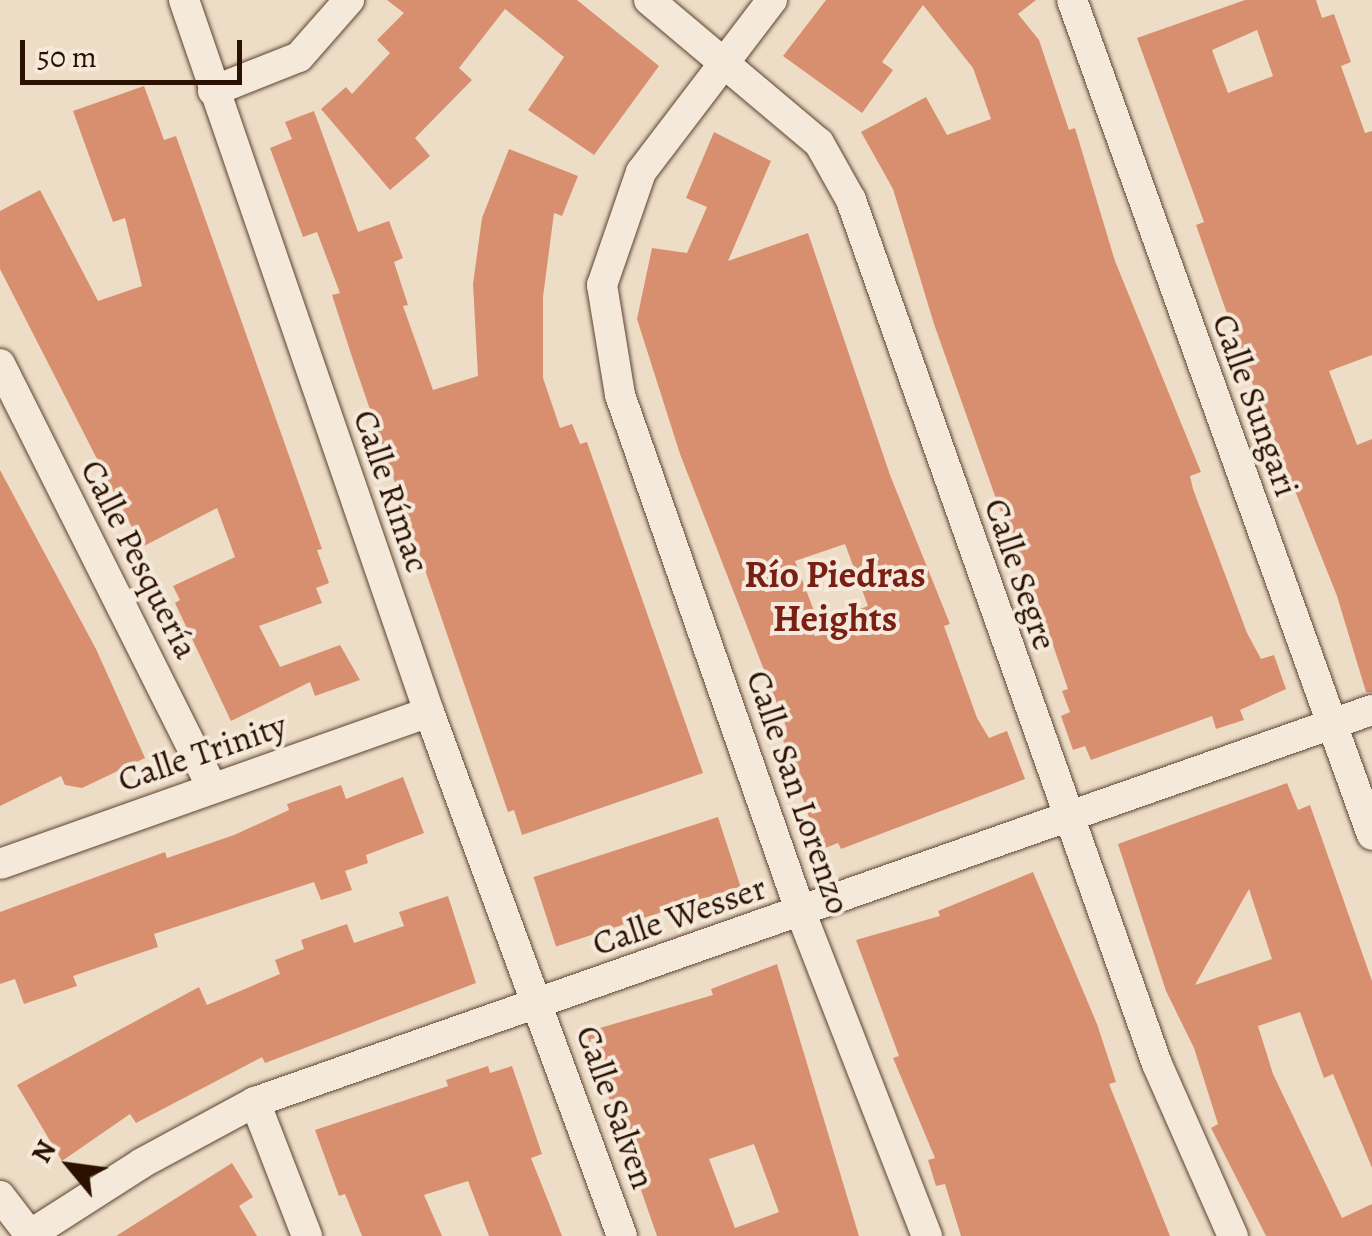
<!DOCTYPE html>
<html>
<head>
<meta charset="utf-8">
<style>
	body { margin:0 }
	#map { position:relative; width:1372px; height:1236px; overflow:hidden; background:#eeddc6; font-family:Alegreya,serif }
	div>[style] { position:absolute }
	.building>* { inset:0; background:#d88f6f; transform-origin:0 0 }
	.roads { filter:drop-shadow(0 0 2px #5c4432) drop-shadow(0 0 2px #5c4432) }
	.minor>* { height:30px; margin:-15px; padding:0 15px; transform-origin:15px; border-radius:15px; background:#f4e9da }
	span { translate:-50% -50%; white-space:nowrap; text-align:center; line-height:1.15; -webkit-text-stroke:8px #f4e9da; paint-order:stroke }
	.street-label { font-size:35px; color:#2b1100 }
	.neighbourhood-label { font-size:38px; color:#7a1f14; font-weight:700 }
	.north { position:absolute; left:20px; top:1116px; width:100px; height:100px; -webkit-text-stroke:8px #f4e9da; paint-order:stroke; rotate:299deg; font-size:28px; font-weight:700; line-height:40px; text-align:center; color:#2b1100 }
	.north::after { content:''; display:block; margin:auto; width:35px; height:45px; background:#2b1100; clip-path:polygon(50% 0,100% 100%,50% 72%,0 100%) }
	.scale { position:absolute; left:20px; top:40px; width:222px; height:45px; box-sizing:border-box; border:5px solid #2b1100; border-top:0; padding-left:12px; font-size:30px; line-height:35px; white-space:nowrap; color:#2b1100; -webkit-text-stroke:8px #f4e9da; paint-order:stroke }
</style>
</head>
<body>
<div id="map">
	<div class="building">
		<div style="clip-path:polygon(387px 0,577px 0,659px 66px,594px 155px,528px 110px,564px 57px,505px 9px,459px 68px,472px 80px,415px 138px,430px 156px,390px 190px,321px 109px,346px 87px,352px 94px,390px 53px,377px 40px,404px 13px)"></div>
		<div style="clip-path:polygon(826px 0,1036px 0,1018px 14px,1039px 40px,1069px 130px,1075px 128px,1115px 261px,1201px 472px,1190px 476px,1193px 489px,1247px 633px,1261px 659px,1274px 655px,1286px 689px,1240px 710px,1244px 720px,1216px 729px,1212px 716px,1091px 760px,1085px 746px,1073px 750px,1061px 716px,1070px 712px,1062px 691px,1068px 689px,1032px 584px,1027px 586px,934px 324px,893px 189px,861px 132px,926px 97px,947px 135px,991px 119px,973px 68px,923px 5px,882px 62px,893px 70px,862px 113px,783px 56px)"></div>
		<div style="clip-path:polygon(evenodd,1245px 0,1316px 0,1322px 18px,1334px 14px,1351px 62px,1341px 66px,1365px 133px,1372px 131px,1372px 355px,1329px 371px,1357px 445px,1372px 439px,1372px 692px,1366px 692px,1337px 596px,1245px 365px,1196px 225px,1204px 222px,1137px 38px,1245px 0,1257px 30px,1273px 76px,1228px 93px,1212px 50px,1257px 30px)"></div>
		<div style="clip-path:polygon(144px 86px,164px 140px,176px 136px,322px 549px,317px 550px,329px 583px,316px 588px,322px 603px,259px 626px,280px 667px,340px 645px,360px 680px,315px 696px,310px 682px,231px 721px,175px 603px,180px 600px,173px 586px,235px 557px,217px 508px,142px 547px,0 269px,0 211px,40px 190px,98px 301px,142px 286px,125px 218px,113px 222px,73px 111px)"></div>
		<div style="clip-path:polygon(314px 111px,358px 232px,389px 221px,403px 258px,394px 262px,408px 305px,403px 306px,433px 390px,478px 376px,473px 284px,482px 218px,509px 149px,578px 176px,562px 216px,554px 213px,543px 297px,543px 378px,560px 428px,572px 424px,580px 444px,587px 442px,703px 773px,522px 835px,514px 810px,508px 812px,353px 360px,332px 295px,340px 293px,317px 232px,303px 237px,270px 148px,292px 139px,285px 122px)"></div>
		<div style="clip-path:polygon(evenodd,714px 132px,771px 161px,728px 261px,808px 233px,890px 475px,950px 624px,944px 626px,977px 718px,989px 738px,1007px 731px,1025px 779px,841px 849px,838px 843px,820px 850px,780px 731px,787px 729px,680px 454px,637px 319px,652px 248px,687px 253px,707px 207px,686px 198px,714px 132px,845px 544px,868px 606px,819px 624px,795px 561px,845px 544px)"></div>
		<div style="clip-path:polygon(0 470px,96px 649px,145px 758px,82px 788px,65px 785px,61px 776px,0 806px)"></div>
		<div style="clip-path:polygon(403px 777px,424px 833px,366px 855px,368px 863px,345px 871px,352px 890px,321px 900px,314px 882px,154px 934px,158px 947px,73px 976px,77px 986px,24px 1004px,15px 979px,0 984px,0 912px,165px 852px,167px 858px,234px 835px,289px 810px,287px 804px,341px 785px,346px 799px)"></div>
		<div style="clip-path:polygon(evenodd,1287px 783px,1298px 810px,1310px 805px,1372px 981px,1372px 1168px,1333px 1074px,1324px 1078px,1300px 1012px,1258px 1026px,1273px 1074px,1342px 1218px,1372px 1204px,1372px 1236px,1266px 1236px,1211px 1128px,1218px 1124px,1194px 1048px,1166px 991px,1118px 844px,1287px 783px,1249px 889px,1272px 959px,1195px 985px,1249px 889px)"></div>
		<div style="left:718px;top:817px;width:73px;height:194px;rotate:72deg"></div>
		<div style="clip-path:polygon(1033px 872px,1097px 1024px,1116px 1082px,1109px 1084px,1170px 1236px,961px 1236px,945px 1184px,936px 1186px,928px 1160px,935px 1158px,893px 1058px,899px 1056px,856px 940px,940px 916px,938px 911px)"></div>
		<div style="clip-path:polygon(448px 896px,476px 983px,265px 1063px,262px 1057px,136px 1123px,130px 1114px,62px 1161px,17px 1085px,199px 987px,207px 1005px,280px 974px,275px 960px,304px 949px,301px 940px,347px 924px,354px 943px,404px 926px,399px 912px)"></div>
		<div style="clip-path:polygon(evenodd,777px 964px,859px 1236px,657px 1236px,586px 1032px,713px 995px,711px 989px,777px 964px,754px 1144px,779px 1212px,735px 1228px,709px 1159px,754px 1144px)"></div>
		<div style="clip-path:polygon(488px 1066px,490px 1073px,512px 1066px,542px 1154px,531px 1158px,562px 1236px,489px 1236px,468px 1181px,424px 1195px,442px 1236px,362px 1236px,345px 1194px,339px 1196px,315px 1130px,448px 1086px,446px 1080px)"></div>
		<div style="clip-path:polygon(232px 1163px,253px 1197px,239px 1206px,257px 1236px,116px 1236px)"></div>
	</div>
	<div class="roads">
		<div class="minor">
			<div style="left:184px;top:0;width:753px;rotate:71.01deg"></div>
			<div style="left:429px;top:712px;width:558px;rotate:69.78deg"></div>
			<div style="left:649px;top:0;width:222px;rotate:40.1deg"></div>
			<div style="left:819px;top:143px;width:65px;rotate:60.7deg"></div>
			<div style="left:851px;top:200px;width:917px;rotate:70.5deg"></div>
			<div style="left:1157px;top:1064px;width:188px;rotate:66.2deg"></div>
			<div style="left:772px;top:0;width:216px;rotate:127.3deg"></div>
			<div style="left:641px;top:172px;width:120px;rotate:109deg"></div>
			<div style="left:602px;top:285px;width:111px;rotate:80.7deg"></div>
			<div style="left:620px;top:395px;width:549px;rotate:70.74deg"></div>
			<div style="left:801px;top:913px;width:347px;rotate:68.7deg"></div>
			<div style="left:1072px;top:0;width:887px;rotate:70.24deg"></div>
			<div style="left:213px;top:91px;width:92px;rotate:-21.6deg"></div>
			<div style="left:299px;top:57px;width:76px;rotate:-48.7deg"></div>
			<div style="left:0;top:364px;width:474px;rotate:63.4deg"></div>
			<div style="left:0;top:864px;width:455px;rotate:-19.5deg"></div>
			<div style="left:255px;top:1102px;width:144px;rotate:68.8deg"></div>
			<div style="left:0;top:1196px;width:49px;rotate:52.4deg"></div>
			<div style="left:28px;top:1236px;width:135px;rotate:-32.6deg"></div>
			<div style="left:142px;top:1163px;width:128px;rotate:-28.4deg"></div>
			<div style="left:255px;top:1102px;width:1184px;rotate:-19.34deg"></div>
		</div>
	</div>
	<div class="street-label">
		<span style="left:1256px;top:405px;rotate:70deg">Calle Sungari</span>
		<span style="left:392px;top:491px;rotate:71deg">Calle Rímac</span>
		<span style="left:140px;top:559px;rotate:63deg">Calle Pesquería</span>
		<span style="left:1021px;top:574px;rotate:71deg">Calle Segre</span>
		<span style="left:202px;top:752px;rotate:-19deg">Calle Trinity</span>
		<span style="left:799px;top:792px;rotate:71deg">Calle San Lorenzo</span>
		<span style="left:679px;top:915px;rotate:-19deg">Calle Wesser</span>
		<span style="left:616px;top:1107px;rotate:70deg">Calle Salven</span>
	</div>
	<div class="neighbourhood-label">
		<span style="left:835px;top:597px">Río Piedras<br>Heights</span>
	</div>
	<div class="north">N</div>
	<div class="scale">50 m</div>
</div>
</body>
</html>
